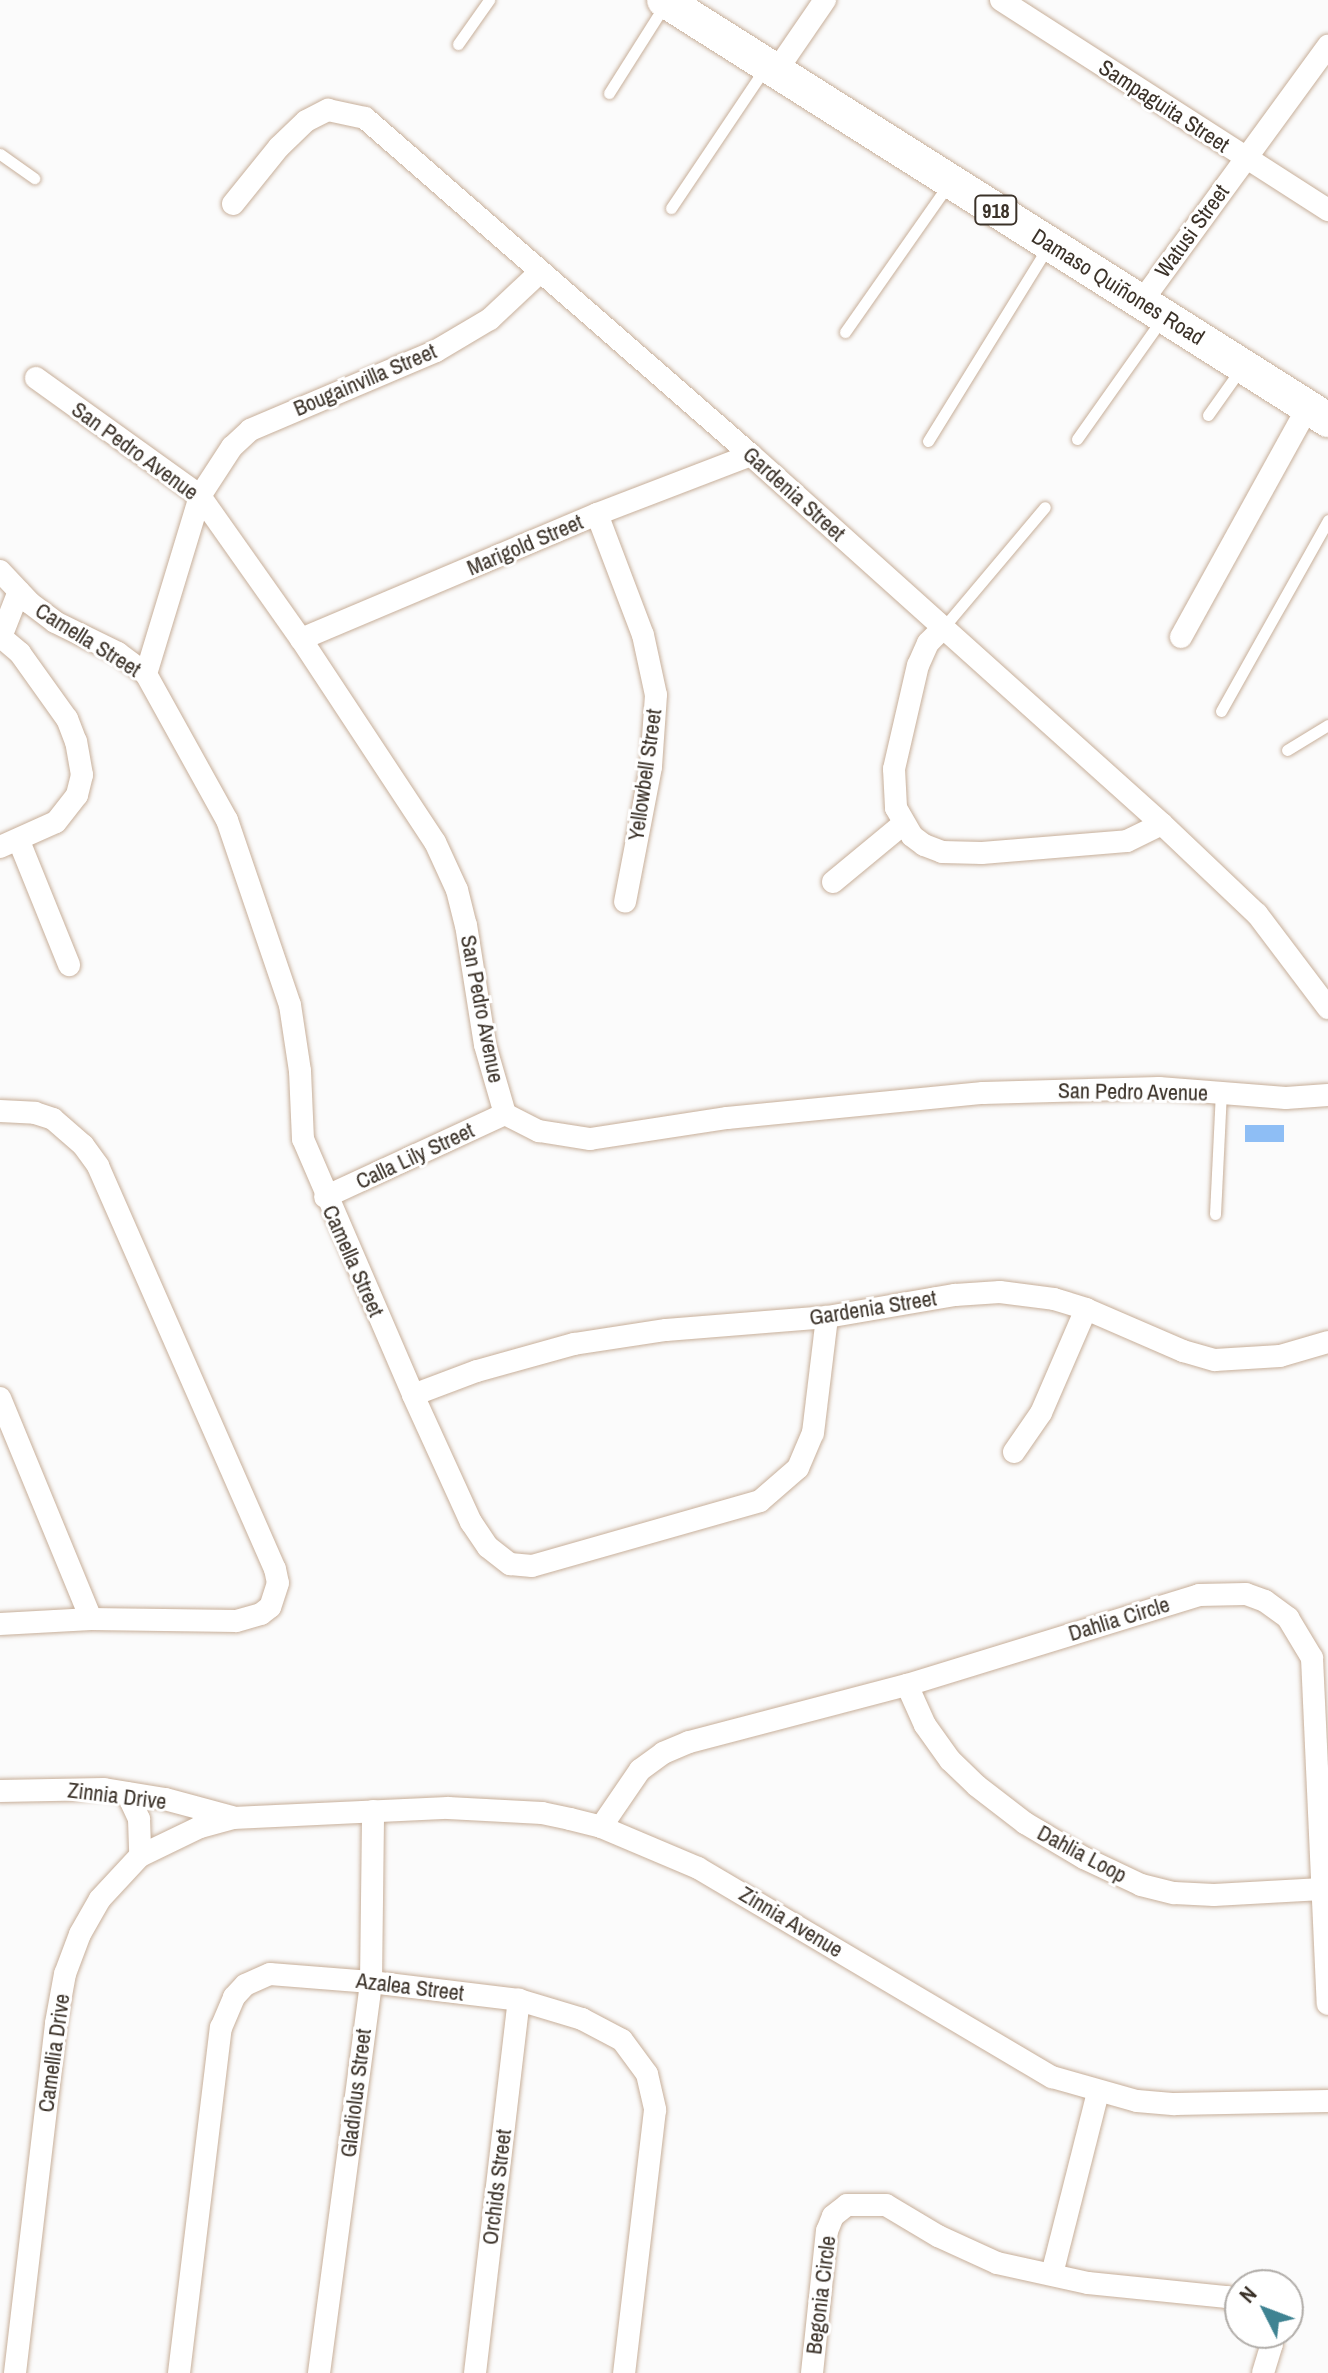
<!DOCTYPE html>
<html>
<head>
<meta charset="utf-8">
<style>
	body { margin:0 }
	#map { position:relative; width:1328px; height:2373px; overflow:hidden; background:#fbfbfb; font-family:"Archivo Narrow",sans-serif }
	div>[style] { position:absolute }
	.water>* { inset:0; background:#8ebef5; transform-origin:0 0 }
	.roads { filter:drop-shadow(0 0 2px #c7af9a) drop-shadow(0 0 2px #c7af9a) }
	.service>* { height:11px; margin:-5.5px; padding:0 5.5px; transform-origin:5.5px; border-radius:5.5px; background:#fff }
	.minor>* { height:22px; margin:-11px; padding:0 11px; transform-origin:11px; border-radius:11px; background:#fff }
	.primary>* { height:34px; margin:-17px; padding:0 17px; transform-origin:17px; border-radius:17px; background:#fff }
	span { translate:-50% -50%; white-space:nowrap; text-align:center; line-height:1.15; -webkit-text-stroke:6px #fff; paint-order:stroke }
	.shield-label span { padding:2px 6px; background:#fff; border:2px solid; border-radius:6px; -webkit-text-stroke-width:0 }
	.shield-label { font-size:20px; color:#3b3229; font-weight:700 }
	.street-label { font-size:22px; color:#3b3229 }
	.north { position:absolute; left:1224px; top:2269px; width:80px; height:80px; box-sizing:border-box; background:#fff; border:2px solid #b1ada9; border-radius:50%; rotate:312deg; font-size:22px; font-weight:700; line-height:32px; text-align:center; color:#3b3229 }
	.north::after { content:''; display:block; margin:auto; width:28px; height:36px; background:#3f8392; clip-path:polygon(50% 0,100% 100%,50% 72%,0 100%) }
</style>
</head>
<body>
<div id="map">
	<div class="water">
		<div style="left:1284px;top:1125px;width:17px;height:39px;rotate:90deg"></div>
	</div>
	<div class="roads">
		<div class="service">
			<div style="left:458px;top:44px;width:54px;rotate:-54.8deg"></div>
			<div style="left:609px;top:93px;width:103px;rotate:-57.7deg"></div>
			<div style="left:0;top:154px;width:42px;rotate:35.2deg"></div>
			<div style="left:671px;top:208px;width:169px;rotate:-56.1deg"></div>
			<div style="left:845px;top:332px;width:179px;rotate:-55deg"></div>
			<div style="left:1208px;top:415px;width:55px;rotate:-54.6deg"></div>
			<div style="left:1077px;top:439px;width:147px;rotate:-54.7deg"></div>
			<div style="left:928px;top:441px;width:227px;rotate:-58.3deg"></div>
			<div style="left:943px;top:628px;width:158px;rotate:-49.9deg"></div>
			<div style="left:1221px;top:711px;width:219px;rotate:-60.7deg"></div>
			<div style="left:1287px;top:750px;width:48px;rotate:-31.4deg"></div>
			<div style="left:1215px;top:1214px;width:121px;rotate:-87.2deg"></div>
		</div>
		<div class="minor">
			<div style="left:1001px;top:0;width:389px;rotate:32.7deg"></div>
			<div style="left:777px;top:70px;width:85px;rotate:-55.6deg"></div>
			<div style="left:233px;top:204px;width:73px;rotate:-51.1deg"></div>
			<div style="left:279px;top:147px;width:37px;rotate:-44deg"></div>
			<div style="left:306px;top:121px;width:25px;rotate:-27deg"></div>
			<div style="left:328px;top:110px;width:38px;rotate:12deg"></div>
			<div style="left:365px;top:118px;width:512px;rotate:41.12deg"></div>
			<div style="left:751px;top:455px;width:552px;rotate:41.92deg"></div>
			<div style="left:1162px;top:824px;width:131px;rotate:43.5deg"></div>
			<div style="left:1257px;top:914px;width:118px;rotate:52.9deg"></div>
			<div style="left:1142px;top:301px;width:316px;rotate:-53.9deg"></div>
			<div style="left:36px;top:378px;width:202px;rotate:35.7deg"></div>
			<div style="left:200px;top:496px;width:175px;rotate:54.8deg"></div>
			<div style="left:301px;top:639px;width:243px;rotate:56.6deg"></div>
			<div style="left:435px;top:842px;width:53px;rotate:65.4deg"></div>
			<div style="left:457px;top:890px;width:36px;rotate:76deg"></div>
			<div style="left:466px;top:925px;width:121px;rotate:81deg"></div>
			<div style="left:485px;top:1045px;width:72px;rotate:73.8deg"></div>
			<div style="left:505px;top:1114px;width:38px;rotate:27deg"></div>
			<div style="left:539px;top:1131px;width:52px;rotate:8.9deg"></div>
			<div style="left:590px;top:1139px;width:139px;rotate:-8.7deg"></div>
			<div style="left:727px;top:1118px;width:257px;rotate:-5.6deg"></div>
			<div style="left:983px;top:1093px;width:176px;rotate:-1.6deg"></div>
			<div style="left:1159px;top:1088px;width:127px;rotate:4.5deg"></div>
			<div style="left:1286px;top:1098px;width:42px;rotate:-4.1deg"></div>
			<div style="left:597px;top:514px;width:129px;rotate:69.2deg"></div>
			<div style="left:643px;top:635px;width:61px;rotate:77.8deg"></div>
			<div style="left:656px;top:695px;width:72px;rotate:94deg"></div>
			<div style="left:651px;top:767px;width:137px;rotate:100.9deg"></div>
			<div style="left:0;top:571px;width:44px;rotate:46.8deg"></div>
			<div style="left:30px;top:603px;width:31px;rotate:37deg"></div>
			<div style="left:55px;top:622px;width:70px;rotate:26.2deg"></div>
			<div style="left:118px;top:653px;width:35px;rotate:37deg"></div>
			<div style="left:146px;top:674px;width:167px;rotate:61deg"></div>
			<div style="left:227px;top:820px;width:195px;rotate:71.2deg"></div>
			<div style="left:290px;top:1005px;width:67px;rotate:81.4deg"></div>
			<div style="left:300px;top:1071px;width:68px;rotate:87.5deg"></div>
			<div style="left:303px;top:1139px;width:279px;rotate:66.7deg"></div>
			<div style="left:413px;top:1395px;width:140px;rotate:65.5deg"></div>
			<div style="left:471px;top:1522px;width:30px;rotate:56deg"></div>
			<div style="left:488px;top:1547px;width:28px;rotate:38deg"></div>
			<div style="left:510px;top:1564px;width:22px;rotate:5deg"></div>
			<div style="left:532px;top:1566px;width:237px;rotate:-15.9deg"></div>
			<div style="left:760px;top:1501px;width:50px;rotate:-41deg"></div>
			<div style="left:798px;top:1468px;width:38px;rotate:-67deg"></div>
			<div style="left:813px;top:1433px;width:117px;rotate:-83.1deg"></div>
			<div style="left:943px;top:628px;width:21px;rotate:135deg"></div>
			<div style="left:928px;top:643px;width:24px;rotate:114deg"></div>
			<div style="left:918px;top:665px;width:107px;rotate:103deg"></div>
			<div style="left:894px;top:769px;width:39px;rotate:87deg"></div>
			<div style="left:896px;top:808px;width:32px;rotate:60deg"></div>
			<div style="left:912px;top:836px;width:15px;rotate:37deg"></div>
			<div style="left:924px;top:845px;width:19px;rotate:21deg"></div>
			<div style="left:942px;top:852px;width:40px;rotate:1.4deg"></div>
			<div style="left:982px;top:853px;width:145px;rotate:-4.7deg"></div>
			<div style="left:1127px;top:841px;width:39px;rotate:-26deg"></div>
			<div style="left:1181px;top:637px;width:263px;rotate:-61.1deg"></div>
			<div style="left:301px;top:639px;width:321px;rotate:-22.9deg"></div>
			<div style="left:597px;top:514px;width:165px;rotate:-21deg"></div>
			<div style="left:146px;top:674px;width:186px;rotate:-73.1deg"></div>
			<div style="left:200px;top:496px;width:59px;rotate:-56.9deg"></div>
			<div style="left:232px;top:447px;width:25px;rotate:-43deg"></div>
			<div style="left:250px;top:430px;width:202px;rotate:-23deg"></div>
			<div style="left:436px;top:351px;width:63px;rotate:-30.7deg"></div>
			<div style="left:490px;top:319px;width:69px;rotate:-43.2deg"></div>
			<div style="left:19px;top:841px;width:134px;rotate:68deg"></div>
			<div style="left:0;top:847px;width:61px;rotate:-24.1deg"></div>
			<div style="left:56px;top:822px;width:34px;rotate:-52deg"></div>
			<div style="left:77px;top:795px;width:21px;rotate:-76deg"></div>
			<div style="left:82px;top:775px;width:34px;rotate:-100deg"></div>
			<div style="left:76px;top:742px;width:25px;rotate:-111deg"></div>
			<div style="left:67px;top:719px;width:81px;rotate:-125.5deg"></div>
			<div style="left:20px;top:653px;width:25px;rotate:-140deg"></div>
			<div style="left:1px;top:637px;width:49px;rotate:-68.6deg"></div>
			<div style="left:833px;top:882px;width:91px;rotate:-39.6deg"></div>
			<div style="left:0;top:1111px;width:35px;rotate:3deg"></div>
			<div style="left:35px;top:1113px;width:19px;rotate:18deg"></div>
			<div style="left:53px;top:1119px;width:40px;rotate:41deg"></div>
			<div style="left:83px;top:1145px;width:26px;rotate:54deg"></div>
			<div style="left:98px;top:1166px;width:440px;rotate:66.3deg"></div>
			<div style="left:275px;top:1569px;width:14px;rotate:78deg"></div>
			<div style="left:278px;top:1583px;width:25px;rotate:108deg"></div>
			<div style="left:270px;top:1607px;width:11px;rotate:142deg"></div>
			<div style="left:261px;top:1614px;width:26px;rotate:164deg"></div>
			<div style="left:236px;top:1621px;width:145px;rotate:-179.2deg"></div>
			<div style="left:91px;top:1619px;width:91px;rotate:176.9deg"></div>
			<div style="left:325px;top:1197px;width:198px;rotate:-24.8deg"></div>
			<div style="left:413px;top:1395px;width:68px;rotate:-20.6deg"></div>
			<div style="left:477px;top:1371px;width:101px;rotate:-15.6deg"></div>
			<div style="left:574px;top:1344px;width:93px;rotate:-8.7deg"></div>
			<div style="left:666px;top:1330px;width:162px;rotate:-4.6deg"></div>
			<div style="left:827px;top:1317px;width:130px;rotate:-9.8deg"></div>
			<div style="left:955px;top:1295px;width:45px;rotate:-3.8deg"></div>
			<div style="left:1000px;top:1292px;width:54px;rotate:7.4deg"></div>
			<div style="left:1054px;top:1299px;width:34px;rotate:17deg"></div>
			<div style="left:1086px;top:1309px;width:106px;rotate:23.4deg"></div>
			<div style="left:1183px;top:1351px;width:33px;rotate:16deg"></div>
			<div style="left:1215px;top:1360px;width:65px;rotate:-3.5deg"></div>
			<div style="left:1280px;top:1356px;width:50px;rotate:-16.3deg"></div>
			<div style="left:0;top:1398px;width:239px;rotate:67.6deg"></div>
			<div style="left:1014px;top:1452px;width:47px;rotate:-55.3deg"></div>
			<div style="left:1041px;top:1413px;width:113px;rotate:-66.6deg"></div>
			<div style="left:907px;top:1685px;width:44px;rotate:65.8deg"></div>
			<div style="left:925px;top:1725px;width:43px;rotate:54.5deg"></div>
			<div style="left:950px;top:1760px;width:37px;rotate:44deg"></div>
			<div style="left:977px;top:1786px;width:61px;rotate:37.6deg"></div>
			<div style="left:1025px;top:1823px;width:69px;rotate:30.7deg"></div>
			<div style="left:1084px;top:1858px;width:63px;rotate:25.3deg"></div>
			<div style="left:1141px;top:1885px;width:34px;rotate:14deg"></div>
			<div style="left:1174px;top:1893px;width:40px;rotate:2.9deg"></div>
			<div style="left:1214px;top:1895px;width:108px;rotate:-3.2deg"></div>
			<div style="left:0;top:1791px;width:104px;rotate:-1.1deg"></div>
			<div style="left:104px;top:1789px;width:62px;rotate:9.3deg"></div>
			<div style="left:165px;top:1799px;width:69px;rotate:15deg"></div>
			<div style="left:127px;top:1793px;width:29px;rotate:65deg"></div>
			<div style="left:139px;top:1819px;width:37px;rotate:88deg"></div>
			<div style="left:601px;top:1827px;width:69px;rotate:-55.6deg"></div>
			<div style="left:640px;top:1770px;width:29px;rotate:-36deg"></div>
			<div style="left:663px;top:1753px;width:28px;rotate:-23deg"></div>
			<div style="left:689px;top:1742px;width:225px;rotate:-14.7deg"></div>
			<div style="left:907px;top:1685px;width:306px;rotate:-17.1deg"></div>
			<div style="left:1199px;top:1595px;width:47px;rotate:-1.2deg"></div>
			<div style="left:1246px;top:1594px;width:20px;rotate:20deg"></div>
			<div style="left:1265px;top:1601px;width:29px;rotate:36deg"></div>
			<div style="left:1288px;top:1618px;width:47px;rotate:59deg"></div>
			<div style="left:1312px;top:1658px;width:346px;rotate:87.4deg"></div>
			<div style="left:1052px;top:2274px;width:188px;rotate:-75.8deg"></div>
			<div style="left:15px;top:2373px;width:352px;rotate:-83.3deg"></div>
			<div style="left:56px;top:2023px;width:50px;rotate:-79.6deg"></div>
			<div style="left:65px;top:1974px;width:43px;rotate:-69.4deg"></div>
			<div style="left:80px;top:1934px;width:40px;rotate:-60.3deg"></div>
			<div style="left:100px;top:1899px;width:59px;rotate:-47.1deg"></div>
			<div style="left:140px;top:1856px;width:67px;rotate:-25.8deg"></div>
			<div style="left:200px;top:1827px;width:34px;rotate:-15deg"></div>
			<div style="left:233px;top:1818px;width:215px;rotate:-2.7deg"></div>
			<div style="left:448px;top:1808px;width:94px;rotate:3deg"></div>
			<div style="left:542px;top:1813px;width:29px;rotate:12deg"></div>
			<div style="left:570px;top:1819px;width:32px;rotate:14deg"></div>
			<div style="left:601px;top:1827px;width:105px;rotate:22.9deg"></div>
			<div style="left:698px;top:1868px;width:411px;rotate:30.6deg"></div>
			<div style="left:1052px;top:2077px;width:88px;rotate:15.8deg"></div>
			<div style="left:1137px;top:2101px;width:38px;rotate:5deg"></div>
			<div style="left:1175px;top:2104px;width:153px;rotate:-1.1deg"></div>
			<div style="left:179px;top:2373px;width:348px;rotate:-83.1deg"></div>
			<div style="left:221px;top:2028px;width:34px;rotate:-67deg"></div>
			<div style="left:234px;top:1997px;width:16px;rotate:-47deg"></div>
			<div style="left:245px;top:1985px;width:27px;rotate:-24deg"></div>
			<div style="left:270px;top:1974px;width:101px;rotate:4.5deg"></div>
			<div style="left:371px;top:1982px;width:149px;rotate:6.9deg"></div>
			<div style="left:519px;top:2000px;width:66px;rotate:16.8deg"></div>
			<div style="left:582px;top:2019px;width:45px;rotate:27.7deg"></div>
			<div style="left:622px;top:2040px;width:42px;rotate:53.7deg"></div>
			<div style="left:647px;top:2074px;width:37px;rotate:77deg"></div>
			<div style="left:655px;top:2110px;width:265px;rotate:96.7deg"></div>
			<div style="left:319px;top:2373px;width:394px;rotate:-82.4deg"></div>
			<div style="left:371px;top:1982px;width:171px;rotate:-89.3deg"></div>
			<div style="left:475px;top:2373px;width:376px;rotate:-83.3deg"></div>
			<div style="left:812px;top:2373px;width:143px;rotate:-84deg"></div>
			<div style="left:827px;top:2231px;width:16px;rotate:-68deg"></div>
			<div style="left:833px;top:2216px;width:18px;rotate:-38deg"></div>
			<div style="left:847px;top:2205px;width:39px"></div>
			<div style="left:886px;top:2205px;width:61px;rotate:30.8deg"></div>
			<div style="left:938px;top:2236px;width:65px;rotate:24.6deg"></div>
			<div style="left:997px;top:2263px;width:93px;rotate:12.4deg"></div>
			<div style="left:1088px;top:2283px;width:140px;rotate:5.8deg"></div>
			<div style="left:1227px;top:2297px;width:15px;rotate:28deg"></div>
			<div style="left:1263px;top:2373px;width:30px;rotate:-73deg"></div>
			<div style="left:1272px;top:2344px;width:13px;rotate:-119deg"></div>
		</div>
		<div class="primary">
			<div style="left:664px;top:0;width:786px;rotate:32.31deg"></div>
		</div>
	</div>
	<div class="shield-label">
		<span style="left:996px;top:210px">918</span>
	</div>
	<div class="street-label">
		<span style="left:1164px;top:106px;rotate:33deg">Sampaguita Street</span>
		<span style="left:1192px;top:231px;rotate:-54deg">Watusi Street</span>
		<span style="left:1118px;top:287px;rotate:32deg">Damaso Quiñones Road</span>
		<span style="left:365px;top:380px;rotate:-23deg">Bougainvilla Street</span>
		<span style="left:135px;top:451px;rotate:36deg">San Pedro Avenue</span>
		<span style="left:794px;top:494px;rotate:42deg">Gardenia Street</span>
		<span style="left:525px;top:545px;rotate:-23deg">Marigold Street</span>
		<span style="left:88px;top:640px;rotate:32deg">Camella Street</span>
		<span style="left:645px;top:775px;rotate:-82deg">Yellowbell Street</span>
		<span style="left:482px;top:1009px;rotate:79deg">San Pedro Avenue</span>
		<span style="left:1133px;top:1092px;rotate:1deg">San Pedro Avenue</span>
		<span style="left:415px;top:1156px;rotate:-25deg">Calla Lily Street</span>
		<span style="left:353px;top:1261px;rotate:66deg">Camella Street</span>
		<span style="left:873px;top:1308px;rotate:-9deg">Gardenia Street</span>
		<span style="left:1119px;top:1619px;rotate:-17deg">Dahlia Circle</span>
		<span style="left:117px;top:1796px;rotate:7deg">Zinnia Drive</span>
		<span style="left:1082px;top:1854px;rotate:28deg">Dahlia Loop</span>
		<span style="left:791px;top:1922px;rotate:31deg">Zinnia Avenue</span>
		<span style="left:410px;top:1987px;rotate:7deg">Azalea Street</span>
		<span style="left:54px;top:2053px;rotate:-82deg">Camellia Drive</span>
		<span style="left:356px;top:2093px;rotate:-83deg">Gladiolus Street</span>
		<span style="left:497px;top:2187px;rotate:-83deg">Orchids Street</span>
		<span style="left:821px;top:2295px;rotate:-83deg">Begonia Circle</span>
	</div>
	<div class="north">N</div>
</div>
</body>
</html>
